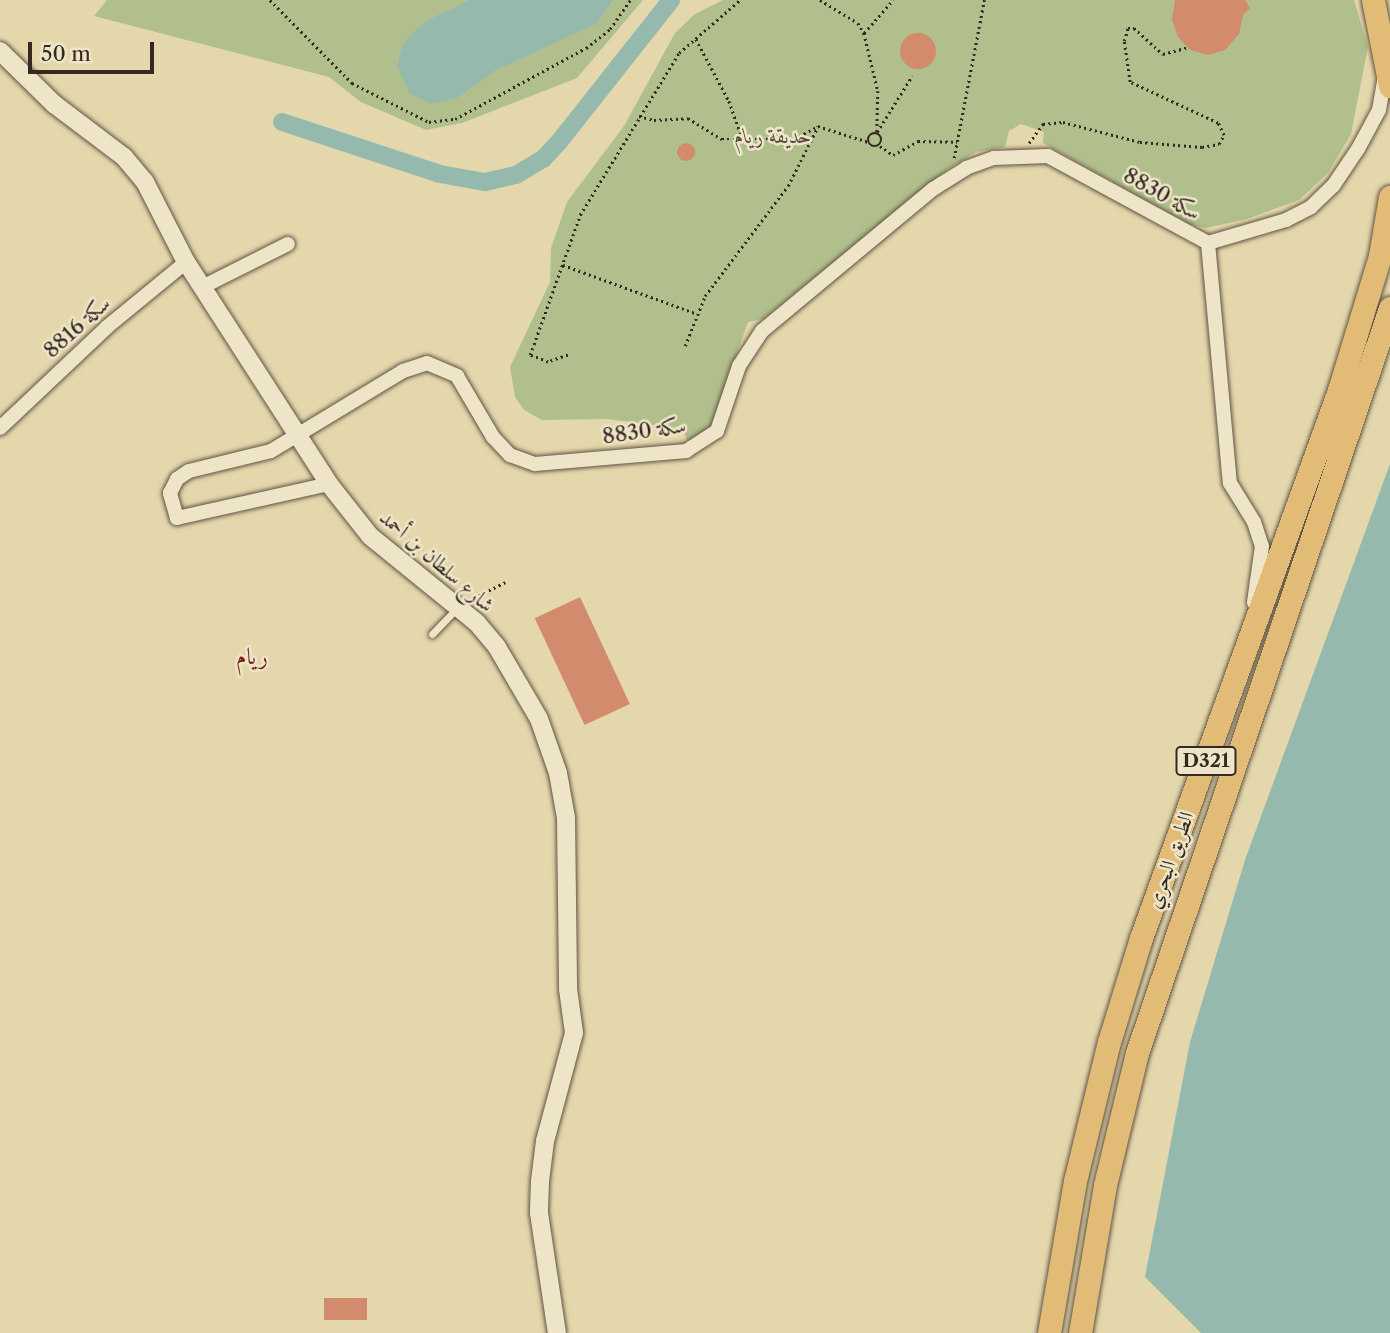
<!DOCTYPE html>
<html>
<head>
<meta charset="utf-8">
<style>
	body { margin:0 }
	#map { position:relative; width:1390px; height:1333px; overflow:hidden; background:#e5d7ac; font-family:"Libre Caslon Text",Amiri,serif }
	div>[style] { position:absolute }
	.green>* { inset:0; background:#b1bf8c }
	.water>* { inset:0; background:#96b9ad }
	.canal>* { height:18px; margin:-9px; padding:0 9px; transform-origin:9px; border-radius:9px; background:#96b9ad }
	.building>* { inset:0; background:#d28b6c; transform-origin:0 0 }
	.round { border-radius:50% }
	.path>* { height:2.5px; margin-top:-1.25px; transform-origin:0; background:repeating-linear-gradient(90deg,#342921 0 2px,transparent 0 5.5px) }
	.path>.ring { margin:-1.25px; padding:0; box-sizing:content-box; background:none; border:2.5px solid #342921; border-radius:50% }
	.roads { filter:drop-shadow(0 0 2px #605444) drop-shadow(0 0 2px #605444) }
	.service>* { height:7px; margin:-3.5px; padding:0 3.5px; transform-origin:3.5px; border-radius:3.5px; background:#eee5c9 }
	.minor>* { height:14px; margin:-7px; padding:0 7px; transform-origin:7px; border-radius:7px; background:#eee5c9 }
	.tertiary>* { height:18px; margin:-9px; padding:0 9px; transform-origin:9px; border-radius:9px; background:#eee5c9 }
	.primary>* { height:23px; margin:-11.5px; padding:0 11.5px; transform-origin:11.5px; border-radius:11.5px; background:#e2bc76 }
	span { translate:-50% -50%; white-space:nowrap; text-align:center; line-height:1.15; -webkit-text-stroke:5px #eee5c9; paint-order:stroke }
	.shield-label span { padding:2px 5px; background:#eee5c9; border:2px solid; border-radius:5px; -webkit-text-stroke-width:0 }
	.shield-label { font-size:19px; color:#342921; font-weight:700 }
	.park-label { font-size:21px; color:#534e3c; font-style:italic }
	.street-label { font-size:21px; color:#342921 }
	.neighbourhood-label { font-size:23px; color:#7a1f14 }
	.scale { position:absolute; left:28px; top:42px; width:126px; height:32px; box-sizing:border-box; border:4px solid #342921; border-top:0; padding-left:9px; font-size:21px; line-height:24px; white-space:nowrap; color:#342921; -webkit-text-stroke:5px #eee5c9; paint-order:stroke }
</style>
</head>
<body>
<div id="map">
	<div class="green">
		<div style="clip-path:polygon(107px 0,643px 0,577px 78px,462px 123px,426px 130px,361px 102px,329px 77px,94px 16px)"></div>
		<div style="clip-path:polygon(723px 0,1354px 0,1368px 47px,1351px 134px,1328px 173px,1299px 200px,1247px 219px,1206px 228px,1189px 224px,1043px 143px,1044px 132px,1021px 124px,1009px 131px,1005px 147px,976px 152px,949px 168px,763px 319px,748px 322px,711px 427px,701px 437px,687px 440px,683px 429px,608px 419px,542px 420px,524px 410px,515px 397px,510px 367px,550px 282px,551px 248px,567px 202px,624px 126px,675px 33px,695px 14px)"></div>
	</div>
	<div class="water">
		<div style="clip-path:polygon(470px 0,613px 0,596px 24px,496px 70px,457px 98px,431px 104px,409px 93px,397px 65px,404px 42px,426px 21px)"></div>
		<div style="clip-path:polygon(1390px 464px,1390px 1333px,1201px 1333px,1145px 1277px,1190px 1042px,1245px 860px)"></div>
	</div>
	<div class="canal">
		<div style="left:282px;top:122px;width:166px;rotate:18.2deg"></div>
		<div style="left:440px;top:174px;width:46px;rotate:10.1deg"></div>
		<div style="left:485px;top:182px;width:32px;rotate:-13deg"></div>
		<div style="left:516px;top:175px;width:31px;rotate:-31deg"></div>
		<div style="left:543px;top:159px;width:23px;rotate:-47deg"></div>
		<div style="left:559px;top:142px;width:181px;rotate:-51.7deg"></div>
	</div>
	<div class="building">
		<div style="clip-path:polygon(1175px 0,1245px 0,1250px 8px,1243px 15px,1239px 34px,1225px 50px,1208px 55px,1190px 50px,1178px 37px,1172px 20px)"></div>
		<div class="round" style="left:900px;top:33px;width:36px;height:36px"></div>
		<div class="round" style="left:677px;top:143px;width:18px;height:18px"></div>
		<div style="left:580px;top:597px;width:118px;height:50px;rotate:65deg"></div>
		<div style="left:324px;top:1298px;width:43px;height:22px"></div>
	</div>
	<div class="path">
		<div style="left:270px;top:0;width:117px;rotate:45.3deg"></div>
		<div style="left:352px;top:83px;width:86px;rotate:26.9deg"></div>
		<div style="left:429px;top:122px;width:26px;rotate:-7deg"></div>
		<div style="left:455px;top:119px;width:149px;rotate:-28.5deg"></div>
		<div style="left:586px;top:48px;width:31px;rotate:-38deg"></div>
		<div style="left:610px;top:29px;width:35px;rotate:-55deg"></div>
		<div style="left:820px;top:0;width:44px;rotate:31.2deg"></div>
		<div style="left:858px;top:23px;width:12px;rotate:59deg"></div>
		<div style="left:864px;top:33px;width:60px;rotate:76.4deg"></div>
		<div style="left:878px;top:91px;width:41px;rotate:91.4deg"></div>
		<div style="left:864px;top:33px;width:44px;rotate:-48.7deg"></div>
		<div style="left:696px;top:39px;width:70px;rotate:62deg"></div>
		<div style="left:729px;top:101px;width:41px;rotate:70.3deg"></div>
		<div style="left:639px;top:116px;width:16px;rotate:15deg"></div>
		<div style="left:654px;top:120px;width:34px;rotate:-3deg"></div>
		<div style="left:688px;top:118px;width:40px;rotate:32deg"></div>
		<div style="left:722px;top:139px;width:72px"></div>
		<div style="left:794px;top:139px;width:27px;rotate:-28deg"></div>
		<div style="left:818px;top:126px;width:52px;rotate:17.7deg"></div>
		<div style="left:877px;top:132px;width:66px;rotate:-58deg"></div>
		<div class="ring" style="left:868px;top:133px;width:11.5px;height:11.5px"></div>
		<div style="left:1029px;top:143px;width:24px;rotate:-54deg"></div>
		<div style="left:1043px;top:124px;width:20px;rotate:-6deg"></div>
		<div style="left:1063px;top:122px;width:80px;rotate:14.6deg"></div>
		<div style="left:1140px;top:142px;width:62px;rotate:4.6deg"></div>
		<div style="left:1202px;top:147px;width:17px;rotate:-10deg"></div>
		<div style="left:1219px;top:144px;width:10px;rotate:-61deg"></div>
		<div style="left:1224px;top:135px;width:13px;rotate:-117deg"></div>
		<div style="left:1218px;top:123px;width:97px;rotate:-155deg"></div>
		<div style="left:1130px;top:82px;width:41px;rotate:-98.3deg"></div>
		<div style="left:1124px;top:41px;width:14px;rotate:-73deg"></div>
		<div style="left:1128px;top:28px;width:6px"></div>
		<div style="left:1134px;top:28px;width:39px;rotate:42deg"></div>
		<div style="left:1163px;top:54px;width:24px;rotate:-15deg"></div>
		<div style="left:880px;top:146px;width:16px;rotate:35deg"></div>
		<div style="left:893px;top:155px;width:29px;rotate:-29deg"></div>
		<div style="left:918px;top:141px;width:39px;rotate:1deg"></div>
		<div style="left:954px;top:158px;width:161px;rotate:-79.2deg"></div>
		<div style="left:563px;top:265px;width:140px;rotate:20deg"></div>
		<div style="left:685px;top:346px;width:54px;rotate:-68.2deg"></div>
		<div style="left:705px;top:296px;width:138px;rotate:-53deg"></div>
		<div style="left:788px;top:186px;width:67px;rotate:-63.4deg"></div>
		<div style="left:568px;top:355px;width:21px;rotate:161deg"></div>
		<div style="left:548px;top:362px;width:19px;rotate:-159deg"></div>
		<div style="left:530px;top:355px;width:149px;rotate:-70.3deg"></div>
		<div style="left:580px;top:215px;width:190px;rotate:-58.6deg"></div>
		<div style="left:679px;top:53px;width:81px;rotate:-41deg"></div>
		<div style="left:474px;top:598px;width:35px;rotate:-27deg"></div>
	</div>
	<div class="roads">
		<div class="service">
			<div style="left:432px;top:634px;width:37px;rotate:-46deg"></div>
		</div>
		<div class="minor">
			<div style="left:1208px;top:243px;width:241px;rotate:84.8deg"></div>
			<div style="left:1230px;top:483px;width:46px;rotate:58.4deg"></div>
			<div style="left:1254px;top:522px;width:25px;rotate:72deg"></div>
			<div style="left:1262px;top:546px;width:57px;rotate:98.1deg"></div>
			<div style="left:202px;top:287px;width:96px;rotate:-26.6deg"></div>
			<div style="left:0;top:428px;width:147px;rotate:-43.3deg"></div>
			<div style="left:107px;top:327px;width:102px;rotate:-39.4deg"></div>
			<div style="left:329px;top:484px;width:156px;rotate:167.4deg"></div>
			<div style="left:177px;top:518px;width:26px;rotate:-106deg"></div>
			<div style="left:170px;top:493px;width:16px;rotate:-63deg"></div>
			<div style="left:177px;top:479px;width:14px;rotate:-34deg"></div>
			<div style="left:189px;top:471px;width:84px;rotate:-13.7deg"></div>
			<div style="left:271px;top:451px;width:154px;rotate:-31.2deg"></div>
			<div style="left:403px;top:371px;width:25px;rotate:-18deg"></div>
			<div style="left:427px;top:363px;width:33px;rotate:23deg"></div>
			<div style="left:457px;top:376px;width:71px;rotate:59.5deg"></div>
			<div style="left:493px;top:437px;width:25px;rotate:47deg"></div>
			<div style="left:510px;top:455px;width:27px;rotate:20deg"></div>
			<div style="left:535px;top:464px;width:152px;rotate:-4.9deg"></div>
			<div style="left:686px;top:451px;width:37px;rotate:-33deg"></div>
			<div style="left:717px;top:431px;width:69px;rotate:-71.3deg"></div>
			<div style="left:739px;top:366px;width:42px;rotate:-56.7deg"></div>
			<div style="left:762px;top:331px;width:222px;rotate:-39.7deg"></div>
			<div style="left:933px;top:189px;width:39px;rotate:-32deg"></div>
			<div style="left:966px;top:168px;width:30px;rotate:-20deg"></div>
			<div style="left:994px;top:158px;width:54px;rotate:-2.1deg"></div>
			<div style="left:1048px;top:156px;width:182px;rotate:28.5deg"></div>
			<div style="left:1208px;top:243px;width:81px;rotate:-16.4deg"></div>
			<div style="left:1286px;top:220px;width:28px;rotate:-27deg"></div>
			<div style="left:1311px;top:207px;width:30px;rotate:-44deg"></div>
			<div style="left:1333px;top:186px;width:45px;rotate:-56deg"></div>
			<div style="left:1358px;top:149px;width:44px;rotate:-61.7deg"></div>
			<div style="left:1379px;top:110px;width:34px;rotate:-80deg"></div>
		</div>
		<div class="tertiary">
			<div style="left:0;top:51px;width:76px;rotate:44.5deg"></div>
			<div style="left:54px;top:104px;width:88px;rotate:37.1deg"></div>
			<div style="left:124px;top:157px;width:33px;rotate:50deg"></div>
			<div style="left:145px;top:182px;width:90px;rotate:62.9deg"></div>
			<div style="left:186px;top:262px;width:264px;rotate:57.2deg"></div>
			<div style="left:329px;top:484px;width:66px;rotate:51.7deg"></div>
			<div style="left:370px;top:536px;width:138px;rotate:39.1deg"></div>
			<div style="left:477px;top:623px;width:31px;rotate:50deg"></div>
			<div style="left:497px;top:647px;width:83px;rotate:59.7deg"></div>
			<div style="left:539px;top:719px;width:57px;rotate:70.6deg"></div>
			<div style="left:558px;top:773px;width:46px;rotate:79.9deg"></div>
			<div style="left:566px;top:818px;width:171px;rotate:89.3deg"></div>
			<div style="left:568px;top:989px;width:44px;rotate:82.2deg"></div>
			<div style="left:574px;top:1033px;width:112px;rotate:105deg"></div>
			<div style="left:545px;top:1141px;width:40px;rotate:97.1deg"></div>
			<div style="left:540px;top:1181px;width:32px;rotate:92deg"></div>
			<div style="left:539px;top:1213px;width:121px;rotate:81.5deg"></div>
		</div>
		<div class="primary">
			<div style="left:1373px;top:0;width:88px;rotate:78.8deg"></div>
			<div style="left:1049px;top:1333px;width:154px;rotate:-80.3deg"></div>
			<div style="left:1075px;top:1181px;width:143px;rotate:-76.3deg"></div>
			<div style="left:1109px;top:1042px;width:109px;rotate:-72.9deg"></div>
			<div style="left:1141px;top:938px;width:583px;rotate:-70.13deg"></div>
			<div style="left:1339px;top:390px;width:140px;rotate:-73deg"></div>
			<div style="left:1380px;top:256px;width:60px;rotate:-80.4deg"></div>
			<div style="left:1080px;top:1333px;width:150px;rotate:-80.4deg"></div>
			<div style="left:1105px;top:1185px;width:136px;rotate:-76.4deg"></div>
			<div style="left:1137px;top:1053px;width:787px;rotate:-71.24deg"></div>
		</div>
	</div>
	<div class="shield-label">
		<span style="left:1206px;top:761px">D321</span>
	</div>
	<div class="park-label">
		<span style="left:773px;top:136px">حديقة ريام</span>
	</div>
	<div class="street-label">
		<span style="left:1162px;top:194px;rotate:29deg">سكة 8830</span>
		<span style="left:77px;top:327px;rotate:-42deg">سكة 8816</span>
		<span style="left:644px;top:431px;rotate:-8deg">سكة 8830</span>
		<span style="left:437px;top:561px;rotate:41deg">شارع سلطان بن أحمد</span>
		<span style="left:1170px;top:860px;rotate:-70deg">الطريق البحري</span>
	</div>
	<div class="neighbourhood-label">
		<span style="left:252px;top:656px">ريام</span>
	</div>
	<div class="scale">50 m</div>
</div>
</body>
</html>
